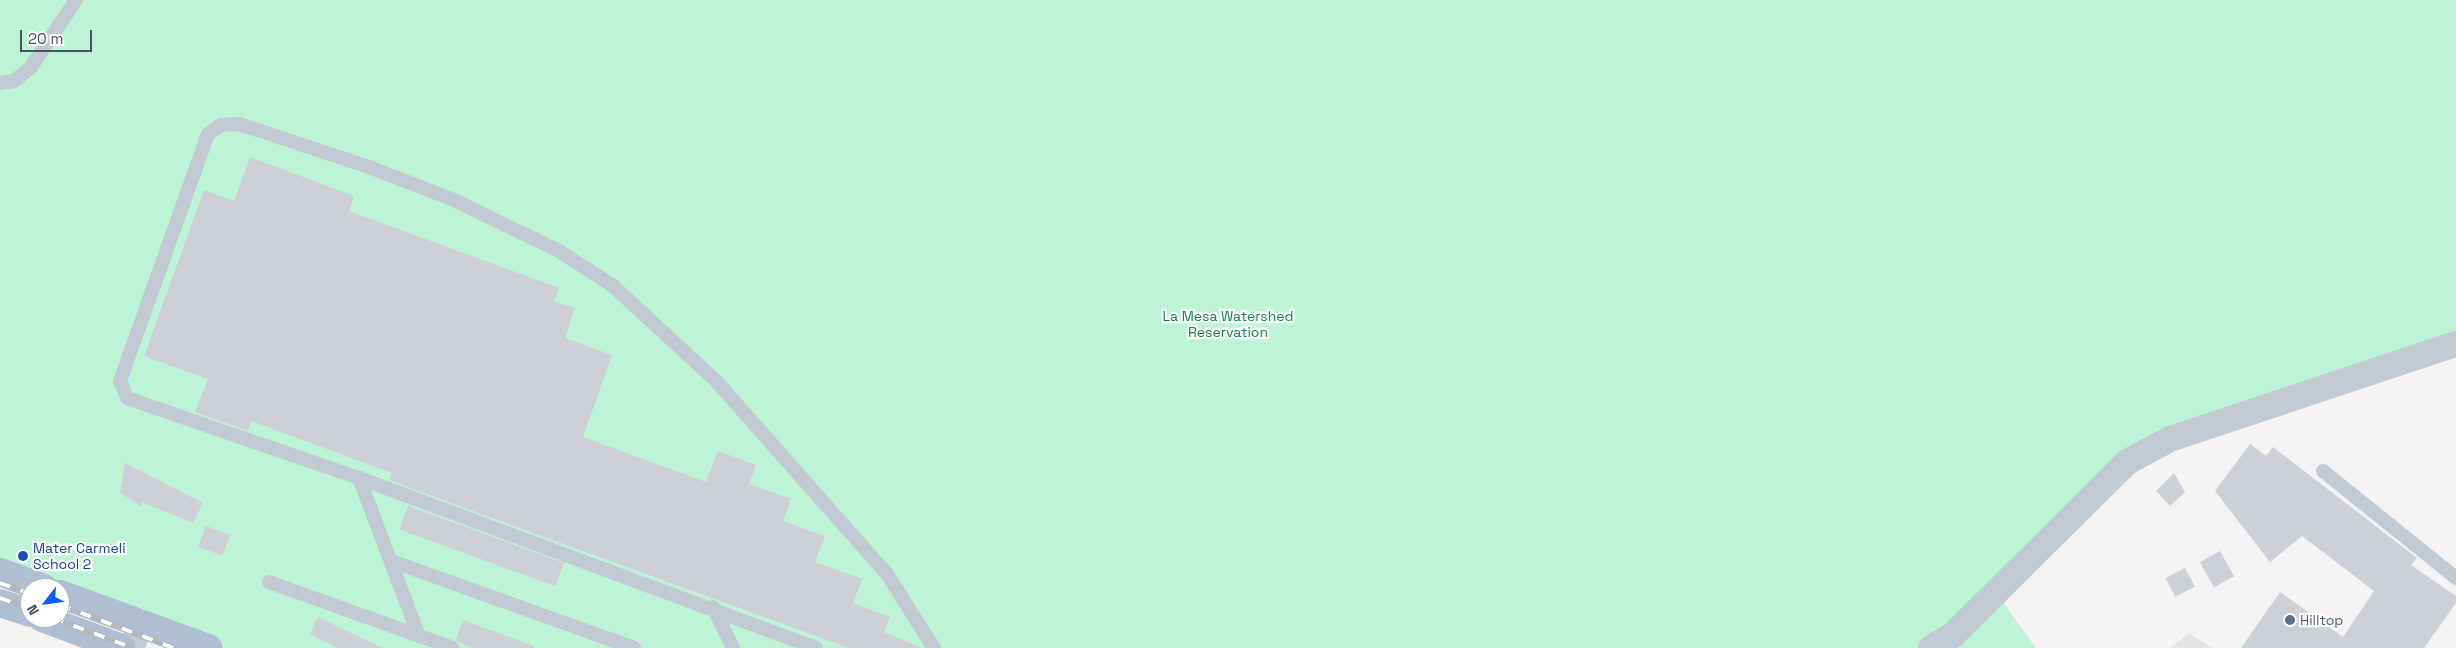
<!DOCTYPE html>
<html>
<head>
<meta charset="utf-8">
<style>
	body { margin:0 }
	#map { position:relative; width:2456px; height:648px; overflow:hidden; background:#f4f2f2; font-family:"Space Grotesk",sans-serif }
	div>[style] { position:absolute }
	.education>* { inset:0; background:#e5e3e4 }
	.green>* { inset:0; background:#bef3d7 }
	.building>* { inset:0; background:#cdd0d6; transform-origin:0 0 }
	.lane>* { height:14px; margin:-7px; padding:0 7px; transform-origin:7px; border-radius:7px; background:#c2cbd4 }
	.street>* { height:26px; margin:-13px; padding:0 13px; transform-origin:13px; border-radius:13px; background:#c2cbd4 }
	.primary>* { height:28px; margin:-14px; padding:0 14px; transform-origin:14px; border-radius:14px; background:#b0bed2 }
	.rail>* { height:5.5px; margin-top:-2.75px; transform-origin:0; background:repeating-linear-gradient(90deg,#fff 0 11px,#b3b6bc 0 22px); box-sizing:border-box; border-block:1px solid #b3b6bc }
	.dots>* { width:14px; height:14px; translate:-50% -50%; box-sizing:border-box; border:2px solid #fff; border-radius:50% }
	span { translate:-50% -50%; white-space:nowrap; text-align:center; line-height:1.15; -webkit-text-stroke:4.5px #fff; paint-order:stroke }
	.park-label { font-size:14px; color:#108454 }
	.transit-label { font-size:14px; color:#164399 }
	.left { translate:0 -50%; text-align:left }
	.service-label { font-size:14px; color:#4e5e75 }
	.north { position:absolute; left:20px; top:578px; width:50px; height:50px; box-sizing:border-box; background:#fff; border:1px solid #b6bac0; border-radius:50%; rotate:240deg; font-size:14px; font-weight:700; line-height:20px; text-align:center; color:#485361 }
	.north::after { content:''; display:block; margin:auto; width:18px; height:22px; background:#0c5ef4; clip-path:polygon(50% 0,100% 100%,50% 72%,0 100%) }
	.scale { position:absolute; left:20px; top:30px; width:72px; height:22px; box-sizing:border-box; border:2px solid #485361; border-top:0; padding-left:6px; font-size:15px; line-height:18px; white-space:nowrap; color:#485361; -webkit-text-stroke:4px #fff; paint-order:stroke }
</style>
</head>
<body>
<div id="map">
	<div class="education">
		<div style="clip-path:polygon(2189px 633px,2212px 648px,2171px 648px)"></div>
	</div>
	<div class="green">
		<div style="clip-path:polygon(0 0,2456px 0,2456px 338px,2264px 394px,2100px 490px,1998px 595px,2036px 648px,208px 648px,0 572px)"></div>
	</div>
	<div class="building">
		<div style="clip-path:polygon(250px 157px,354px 196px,349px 211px,559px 288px,554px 301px,575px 308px,565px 338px,612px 355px,583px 437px,706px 482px,718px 451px,756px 465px,749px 484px,791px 499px,783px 521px,825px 536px,815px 562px,862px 579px,853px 603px,890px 617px,884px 632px,922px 648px,849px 648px,413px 489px,390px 480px,392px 473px,251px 421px,248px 431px,195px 412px,208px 379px,144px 356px,204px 190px,234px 201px)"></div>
		<div style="clip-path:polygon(2250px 444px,2266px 456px,2273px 447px,2417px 558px,2411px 565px,2456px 596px,2456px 603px,2424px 648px,2241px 648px,2280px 592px,2343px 637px,2374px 591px,2302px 536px,2270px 562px,2215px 491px)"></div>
		<div style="clip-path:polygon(125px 463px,203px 503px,193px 523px,142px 502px,141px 506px,120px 493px)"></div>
		<div style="clip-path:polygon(2174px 473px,2185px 492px,2170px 506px,2156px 491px)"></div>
		<div style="left:408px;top:506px;width:166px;height:25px;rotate:20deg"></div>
		<div style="left:206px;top:526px;width:26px;height:22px;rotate:21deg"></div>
		<div style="left:2220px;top:551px;width:29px;height:23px;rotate:61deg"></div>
		<div style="left:2185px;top:568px;width:21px;height:22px;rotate:62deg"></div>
		<div style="clip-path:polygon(318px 617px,382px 648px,338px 648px,310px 634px)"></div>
		<div style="clip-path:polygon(463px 620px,534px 646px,534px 648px,473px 648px,460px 643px,456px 640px)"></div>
	</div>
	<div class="lane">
		<div style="left:0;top:83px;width:14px;rotate:-8deg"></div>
		<div style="left:14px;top:81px;width:22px;rotate:-39deg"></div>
		<div style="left:31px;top:67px;width:81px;rotate:-56.1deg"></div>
		<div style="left:2323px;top:471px;width:171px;rotate:38.8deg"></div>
		<div style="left:359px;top:478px;width:169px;rotate:69.2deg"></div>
		<div style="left:394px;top:562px;width:255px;rotate:19.7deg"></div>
		<div style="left:269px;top:582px;width:195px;rotate:19.7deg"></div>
		<div style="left:713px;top:607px;width:46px;rotate:64deg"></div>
		<div style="left:816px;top:648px;width:488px;rotate:-159.6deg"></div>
		<div style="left:359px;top:478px;width:245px;rotate:-161deg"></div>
		<div style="left:127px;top:398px;width:18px;rotate:-112deg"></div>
		<div style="left:120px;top:381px;width:262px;rotate:-70.4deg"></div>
		<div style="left:208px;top:134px;width:16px;rotate:-35deg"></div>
		<div style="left:221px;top:125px;width:18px;rotate:-3deg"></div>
		<div style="left:239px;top:124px;width:137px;rotate:18.3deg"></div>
		<div style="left:369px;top:167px;width:91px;rotate:21.2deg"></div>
		<div style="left:454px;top:200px;width:117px;rotate:25.9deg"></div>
		<div style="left:559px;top:251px;width:63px;rotate:32.7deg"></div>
		<div style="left:612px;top:285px;width:143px;rotate:42.7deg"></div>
		<div style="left:717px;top:382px;width:256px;rotate:48.5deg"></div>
		<div style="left:887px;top:574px;width:88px;rotate:57.6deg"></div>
	</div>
	<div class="street">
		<div style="left:131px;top:648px;width:27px;rotate:-66deg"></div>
		<div style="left:1931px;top:648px;width:27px;rotate:-31deg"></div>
		<div style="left:1954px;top:634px;width:244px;rotate:-44.8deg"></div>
		<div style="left:2127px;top:462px;width:49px;rotate:-28.1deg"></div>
		<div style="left:2170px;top:439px;width:301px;rotate:-18.4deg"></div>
	</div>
	<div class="primary">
		<div style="left:0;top:572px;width:47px;rotate:20deg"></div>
		<div style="left:60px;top:594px;width:158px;rotate:20deg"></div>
		<div style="left:0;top:603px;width:32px;rotate:18deg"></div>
		<div style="left:42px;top:618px;width:85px;rotate:20.6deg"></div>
	</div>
	<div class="rail">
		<div style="left:0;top:583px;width:32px;rotate:20deg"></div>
		<div style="left:0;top:598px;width:32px;rotate:20deg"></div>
		<div style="left:60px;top:605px;width:122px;rotate:20.7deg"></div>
		<div style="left:53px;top:618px;width:85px;rotate:20.6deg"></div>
	</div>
	<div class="dots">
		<div style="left:23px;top:556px;background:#1a4fb4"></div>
		<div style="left:2290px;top:620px;background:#5c6f8a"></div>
	</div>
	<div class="park-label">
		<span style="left:1228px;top:324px">La Mesa Watershed<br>Reservation</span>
	</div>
	<div class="transit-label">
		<span class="left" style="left:33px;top:556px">Mater Carmeli<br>School 2</span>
	</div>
	<div class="service-label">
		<span class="left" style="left:2300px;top:620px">Hilltop</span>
	</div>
	<div class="north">N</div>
	<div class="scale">20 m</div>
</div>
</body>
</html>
